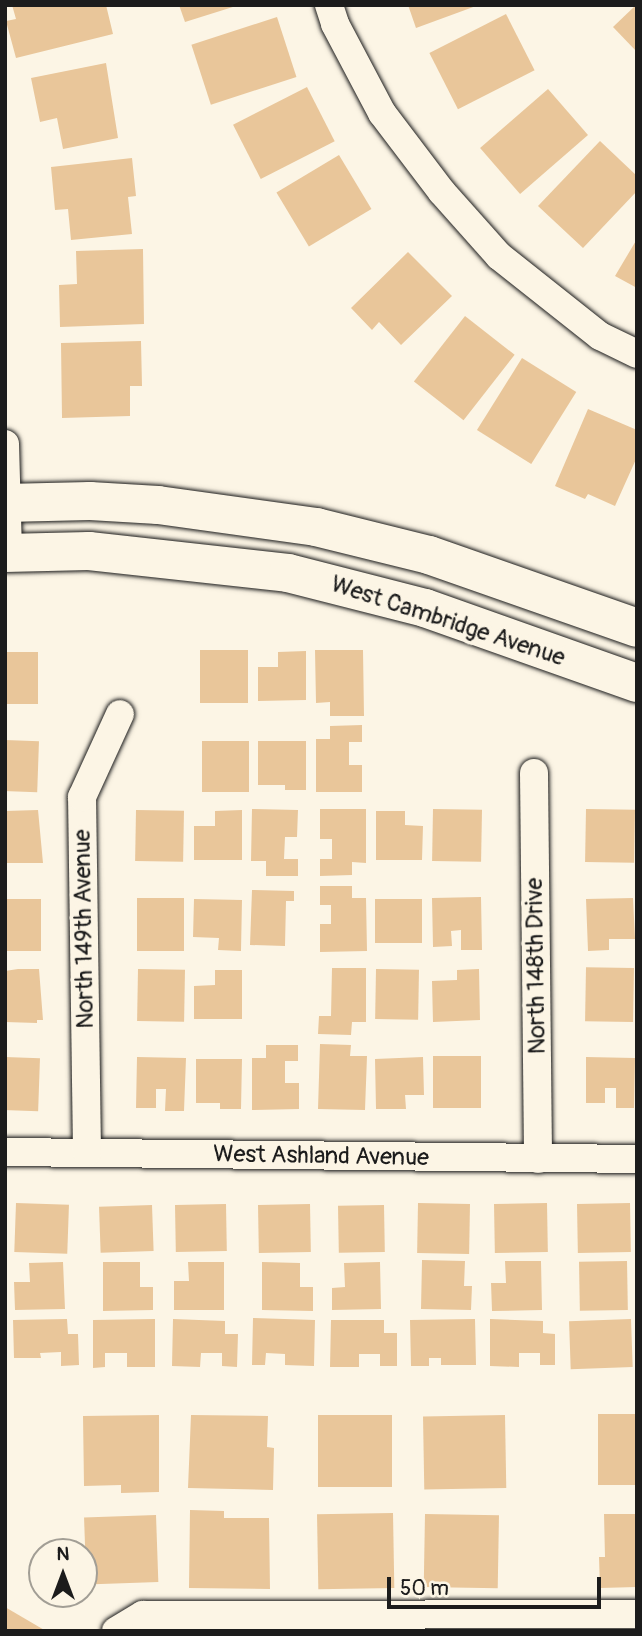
<!DOCTYPE html>
<html>
<head>
<meta charset="utf-8">
<style>
	body { margin:0 }
	#map { position:relative; width:642px; height:1636px; overflow:hidden; background:#fcf5e5; font-family:Pangolin,sans-serif }
	div>[style] { position:absolute }
	.building>* { inset:0; background:#e9c69a; transform-origin:0 0 }
	.roads { filter:drop-shadow(0 0 2px #1c1c1c) drop-shadow(0 0 2px #1c1c1c) }
	.street>* { height:28px; margin:-14px; padding:0 14px; transform-origin:14px; border-radius:14px; background:#fcf5e5 }
	.secondary>* { height:38px; margin:-19px; padding:0 19px; transform-origin:19px; border-radius:19px; background:#fcf5e5 }
	span { translate:-50% -50%; white-space:nowrap; text-align:center; line-height:1.15; -webkit-text-stroke:7px #fcf5e5; paint-order:stroke }
	.street-label { font-size:24px; color:#1c1c1c }
	.frame { position:absolute; inset:0; border:7px solid #1c1c1c; pointer-events:none }
	.north { position:absolute; left:28px; top:1538px; width:70px; height:70px; box-sizing:border-box; background:#fcf5e5; border:2px solid #a29e95; border-radius:50%; rotate:0deg; font-size:19px; font-weight:700; line-height:28px; text-align:center; color:#1c1c1c }
	.north::after { content:''; display:block; margin:auto; width:24px; height:32px; background:#1c1c1c; clip-path:polygon(50% 0,100% 100%,50% 72%,0 100%) }
	.scale { position:absolute; left:387px; top:1577px; width:214px; height:32px; box-sizing:border-box; border:4px solid #1c1c1c; border-top:0; padding-left:9px; font-size:21px; line-height:24px; white-space:nowrap; color:#1c1c1c; -webkit-text-stroke:5px #fcf5e5; paint-order:stroke }
</style>
</head>
<body>
<div id="map">
	<div class="building">
		<div style="clip-path:polygon(12px 5px,106px 5px,113px 34px,16px 58px,6px 21px,16px 19px)"></div>
		<div style="clip-path:polygon(179px 5px,236px 5px,236px 6px,185px 22px)"></div>
		<div style="clip-path:polygon(408px 5px,476px 5px,476px 6px,416px 28px)"></div>
		<div style="clip-path:polygon(636px 5px,637px 5px,637px 52px,613px 27px)"></div>
		<div style="left:506px;top:14px;width:63px;height:86px;rotate:63deg"></div>
		<div style="left:277px;top:17px;width:63px;height:90px;rotate:72deg"></div>
		<div style="clip-path:polygon(106px 63px,118px 138px,63px 149px,57px 118px,40px 122px,31px 78px)"></div>
		<div style="left:307px;top:87px;width:61px;height:83px;rotate:63deg"></div>
		<div style="left:548px;top:89px;width:61px;height:90px;rotate:49deg"></div>
		<div style="clip-path:polygon(600px 141px,637px 176px,637px 191px,583px 248px,538px 206px)"></div>
		<div style="left:339px;top:155px;width:63px;height:73px;rotate:59deg"></div>
		<div style="clip-path:polygon(132px 158px,136px 196px,128px 197px,132px 234px,71px 240px,68px 209px,55px 210px,51px 167px)"></div>
		<div style="clip-path:polygon(637px 239px,637px 288px,615px 276px)"></div>
		<div style="clip-path:polygon(143px 249px,144px 324px,60px 327px,59px 285px,77px 284px,76px 251px)"></div>
		<div style="clip-path:polygon(408px 252px,452px 296px,401px 345px,379px 322px,372px 330px,351px 308px)"></div>
		<div style="left:465px;top:316px;width:63px;height:83px;rotate:38deg"></div>
		<div style="clip-path:polygon(141px 341px,142px 386px,130px 386px,130px 416px,62px 418px,61px 343px)"></div>
		<div style="left:522px;top:358px;width:64px;height:85px;rotate:32deg"></div>
		<div style="clip-path:polygon(588px 409px,637px 430px,637px 457px,615px 506px,588px 494px,585px 499px,555px 486px)"></div>
		<div style="left:248px;top:650px;width:53px;height:48px;rotate:90deg"></div>
		<div style="clip-path:polygon(315px 650px,363px 650px,364px 716px,330px 716px,330px 702px,316px 703px)"></div>
		<div style="clip-path:polygon(306px 651px,306px 700px,258px 701px,258px 667px,278px 667px,278px 652px)"></div>
		<div style="left:5px;top:652px;width:33px;height:52px"></div>
		<div style="clip-path:polygon(362px 725px,362px 742px,349px 742px,349px 765px,362px 765px,362px 792px,316px 792px,316px 739px,330px 739px,330px 726px)"></div>
		<div style="left:5px;top:740px;width:34px;height:51px;rotate:2deg"></div>
		<div style="left:202px;top:741px;width:47px;height:51px"></div>
		<div style="clip-path:polygon(258px 741px,306px 741px,306px 790px,285px 790px,285px 785px,258px 785px)"></div>
		<div style="clip-path:polygon(252px 809px,298px 810px,297px 837px,285px 837px,284px 859px,298px 859px,298px 876px,266px 876px,266px 861px,251px 861px)"></div>
		<div style="clip-path:polygon(320px 809px,366px 809px,366px 863px,352px 862px,352px 875px,320px 876px,320px 859px,332px 859px,332px 839px,320px 839px)"></div>
		<div style="left:433px;top:809px;width:49px;height:52px;rotate:1deg"></div>
		<div style="left:586px;top:809px;width:49px;height:53px;rotate:1deg"></div>
		<div style="clip-path:polygon(38px 810px,43px 863px,5px 863px,5px 811px)"></div>
		<div style="left:136px;top:810px;width:48px;height:51px;rotate:1deg"></div>
		<div style="clip-path:polygon(242px 810px,242px 860px,194px 860px,194px 826px,215px 826px,215px 811px)"></div>
		<div style="clip-path:polygon(376px 811px,405px 811px,405px 825px,423px 826px,422px 860px,376px 860px)"></div>
		<div style="clip-path:polygon(320px 886px,352px 886px,352px 898px,366px 898px,367px 951px,320px 952px,320px 924px,331px 924px,331px 905px,320px 905px)"></div>
		<div style="clip-path:polygon(252px 890px,294px 891px,294px 901px,286px 901px,285px 946px,250px 945px)"></div>
		<div style="clip-path:polygon(481px 897px,482px 950px,461px 950px,461px 930px,451px 931px,452px 946px,433px 947px,432px 898px)"></div>
		<div style="left:137px;top:898px;width:47px;height:53px"></div>
		<div style="clip-path:polygon(633px 898px,635px 939px,609px 939px,609px 950px,588px 951px,586px 899px)"></div>
		<div style="left:5px;top:899px;width:36px;height:52px"></div>
		<div style="clip-path:polygon(194px 899px,242px 900px,241px 951px,218px 950px,219px 938px,193px 937px)"></div>
		<div style="left:375px;top:899px;width:47px;height:44px"></div>
		<div style="clip-path:polygon(332px 968px,366px 968px,366px 1022px,352px 1022px,351px 1035px,318px 1034px,319px 1016px,331px 1016px)"></div>
		<div style="left:634px;top:968px;width:54px;height:48px;rotate:91deg"></div>
		<div style="clip-path:polygon(18px 969px,39px 969px,43px 1020px,37px 1020px,37px 1023px,5px 1022px,5px 971px)"></div>
		<div style="left:138px;top:969px;width:47px;height:52px;rotate:1deg"></div>
		<div style="left:376px;top:969px;width:43px;height:50px;rotate:1deg"></div>
		<div style="clip-path:polygon(479px 969px,480px 1020px,433px 1022px,432px 981px,457px 980px,457px 970px)"></div>
		<div style="clip-path:polygon(215px 970px,242px 970px,242px 1019px,194px 1019px,194px 986px,215px 985px)"></div>
		<div style="clip-path:polygon(320px 1044px,351px 1045px,350px 1056px,367px 1056px,365px 1110px,318px 1109px)"></div>
		<div style="clip-path:polygon(266px 1045px,298px 1045px,298px 1061px,285px 1061px,285px 1083px,299px 1083px,299px 1109px,252px 1110px,252px 1058px,266px 1058px)"></div>
		<div style="left:481px;top:1056px;width:52px;height:48px;rotate:90deg"></div>
		<div style="left:5px;top:1057px;width:35px;height:53px;rotate:2deg"></div>
		<div style="clip-path:polygon(137px 1057px,186px 1058px,184px 1111px,165px 1111px,166px 1089px,156px 1089px,156px 1108px,136px 1108px)"></div>
		<div style="clip-path:polygon(423px 1057px,424px 1095px,405px 1095px,406px 1109px,376px 1109px,375px 1059px)"></div>
		<div style="clip-path:polygon(586px 1057px,635px 1058px,634px 1108px,616px 1108px,616px 1088px,605px 1088px,605px 1103px,586px 1103px)"></div>
		<div style="clip-path:polygon(196px 1059px,242px 1059px,241px 1109px,220px 1109px,220px 1103px,196px 1103px)"></div>
		<div style="left:16px;top:1203px;width:53px;height:49px;rotate:2deg"></div>
		<div style="left:418px;top:1203px;width:52px;height:50px;rotate:1deg"></div>
		<div style="left:547px;top:1203px;width:49px;height:53px;rotate:89deg"></div>
		<div style="left:630px;top:1203px;width:49px;height:53px;rotate:89deg"></div>
		<div style="left:226px;top:1204px;width:47px;height:51px;rotate:89deg"></div>
		<div style="left:310px;top:1204px;width:48px;height:52px;rotate:89deg"></div>
		<div style="left:152px;top:1205px;width:46px;height:53px;rotate:88deg"></div>
		<div style="left:384px;top:1205px;width:47px;height:46px;rotate:89deg"></div>
		<div style="clip-path:polygon(422px 1260px,465px 1261px,464px 1286px,472px 1286px,471px 1310px,421px 1309px)"></div>
		<div style="clip-path:polygon(505px 1261px,541px 1261px,542px 1310px,492px 1311px,491px 1283px,506px 1283px)"></div>
		<div style="left:627px;top:1261px;width:49px;height:48px;rotate:89deg"></div>
		<div style="clip-path:polygon(63px 1262px,65px 1309px,15px 1310px,14px 1282px,30px 1282px,29px 1263px)"></div>
		<div style="clip-path:polygon(103px 1262px,140px 1262px,140px 1287px,153px 1287px,153px 1310px,103px 1311px)"></div>
		<div style="clip-path:polygon(188px 1262px,224px 1262px,224px 1310px,174px 1310px,174px 1281px,189px 1281px)"></div>
		<div style="clip-path:polygon(262px 1262px,300px 1263px,300px 1287px,313px 1287px,313px 1311px,262px 1310px)"></div>
		<div style="clip-path:polygon(380px 1262px,381px 1309px,332px 1310px,332px 1288px,345px 1287px,344px 1263px)"></div>
		<div style="clip-path:polygon(253px 1318px,315px 1320px,314px 1366px,285px 1365px,285px 1354px,266px 1353px,265px 1365px,252px 1365px)"></div>
		<div style="clip-path:polygon(67px 1319px,68px 1334px,78px 1334px,79px 1365px,61px 1366px,61px 1352px,40px 1353px,41px 1358px,14px 1358px,13px 1320px)"></div>
		<div style="clip-path:polygon(155px 1319px,155px 1367px,127px 1367px,127px 1353px,105px 1353px,105px 1367px,93px 1368px,93px 1320px)"></div>
		<div style="clip-path:polygon(173px 1319px,225px 1321px,225px 1334px,238px 1334px,237px 1367px,222px 1366px,222px 1353px,201px 1353px,200px 1367px,172px 1366px)"></div>
		<div style="clip-path:polygon(475px 1319px,476px 1365px,441px 1365px,441px 1358px,429px 1358px,429px 1366px,411px 1366px,410px 1320px)"></div>
		<div style="clip-path:polygon(490px 1319px,543px 1321px,543px 1333px,555px 1334px,555px 1365px,540px 1365px,540px 1353px,519px 1353px,519px 1367px,490px 1366px)"></div>
		<div style="left:631px;top:1319px;width:48px;height:62px;rotate:88deg"></div>
		<div style="clip-path:polygon(331px 1320px,384px 1320px,384px 1333px,397px 1333px,397px 1366px,380px 1366px,380px 1354px,359px 1354px,359px 1367px,330px 1367px)"></div>
		<div style="left:637px;top:1414px;width:71px;height:39px;rotate:90deg"></div>
		<div style="clip-path:polygon(159px 1415px,159px 1492px,121px 1493px,121px 1485px,84px 1486px,83px 1416px)"></div>
		<div style="clip-path:polygon(191px 1415px,268px 1416px,267px 1447px,274px 1448px,273px 1490px,188px 1488px)"></div>
		<div style="left:392px;top:1415px;width:72px;height:74px;rotate:90deg"></div>
		<div style="left:505px;top:1415px;width:73px;height:82px;rotate:89deg"></div>
		<div style="clip-path:polygon(190px 1510px,224px 1511px,224px 1518px,269px 1518px,270px 1589px,189px 1588px)"></div>
		<div style="left:393px;top:1513px;width:75px;height:76px;rotate:89deg"></div>
		<div style="left:425px;top:1514px;width:74px;height:73px;rotate:1deg"></div>
		<div style="clip-path:polygon(604px 1514px,637px 1514px,637px 1587px,600px 1588px,599px 1557px,605px 1557px)"></div>
		<div style="left:156px;top:1515px;width:67px;height:72px;rotate:88deg"></div>
		<div style="clip-path:polygon(5px 1607px,46px 1631px,5px 1631px)"></div>
	</div>
	<div class="roads">
		<div class="street">
			<div style="left:329px;top:5px;width:20px;rotate:72deg"></div>
			<div style="left:335px;top:24px;width:101px;rotate:62.2deg"></div>
			<div style="left:382px;top:113px;width:99px;rotate:52.8deg"></div>
			<div style="left:442px;top:192px;width:86px;rotate:48.3deg"></div>
			<div style="left:499px;top:256px;width:129px;rotate:38.4deg"></div>
			<div style="left:600px;top:336px;width:41px;rotate:25.9deg"></div>
			<div style="left:5px;top:444px;width:109px;rotate:88.4deg"></div>
			<div style="left:534px;top:773px;width:386px;rotate:89.4deg"></div>
			<div style="left:5px;top:1152px;width:632px;rotate:0.63deg"></div>
			<div style="left:87px;top:1152px;width:355px;rotate:-90.8deg"></div>
			<div style="left:82px;top:797px;width:91px;rotate:-65.4deg"></div>
			<div style="left:116px;top:1631px;width:31px;rotate:-31deg"></div>
			<div style="left:143px;top:1615px;width:494px;rotate:-0.1deg"></div>
		</div>
		<div class="secondary">
			<div style="left:5px;top:503px;width:85px;rotate:-1.3deg"></div>
			<div style="left:90px;top:501px;width:68px;rotate:3.4deg"></div>
			<div style="left:158px;top:505px;width:160px;rotate:7.9deg"></div>
			<div style="left:316px;top:527px;width:116px;rotate:13.9deg"></div>
			<div style="left:429px;top:555px;width:220px;rotate:19.3deg"></div>
			<div style="left:5px;top:553px;width:84px;rotate:-1.4deg"></div>
			<div style="left:89px;top:551px;width:200px;rotate:6.3deg"></div>
			<div style="left:288px;top:573px;width:141px;rotate:14.3deg"></div>
			<div style="left:425px;top:608px;width:225px;rotate:19.5deg"></div>
		</div>
	</div>
	<div class="street-label">
		<span style="left:448px;top:621px;rotate:18deg">West Cambridge Avenue</span>
		<span style="left:84px;top:929px;rotate:-91deg">North 149th Avenue</span>
		<span style="left:536px;top:966px;rotate:-91deg">North 148th Drive</span>
		<span style="left:321px;top:1156px;rotate:1deg">West Ashland Avenue</span>
	</div>
	<div class="frame"></div>
	<div class="north">N</div>
	<div class="scale">50 m</div>
</div>
</body>
</html>
